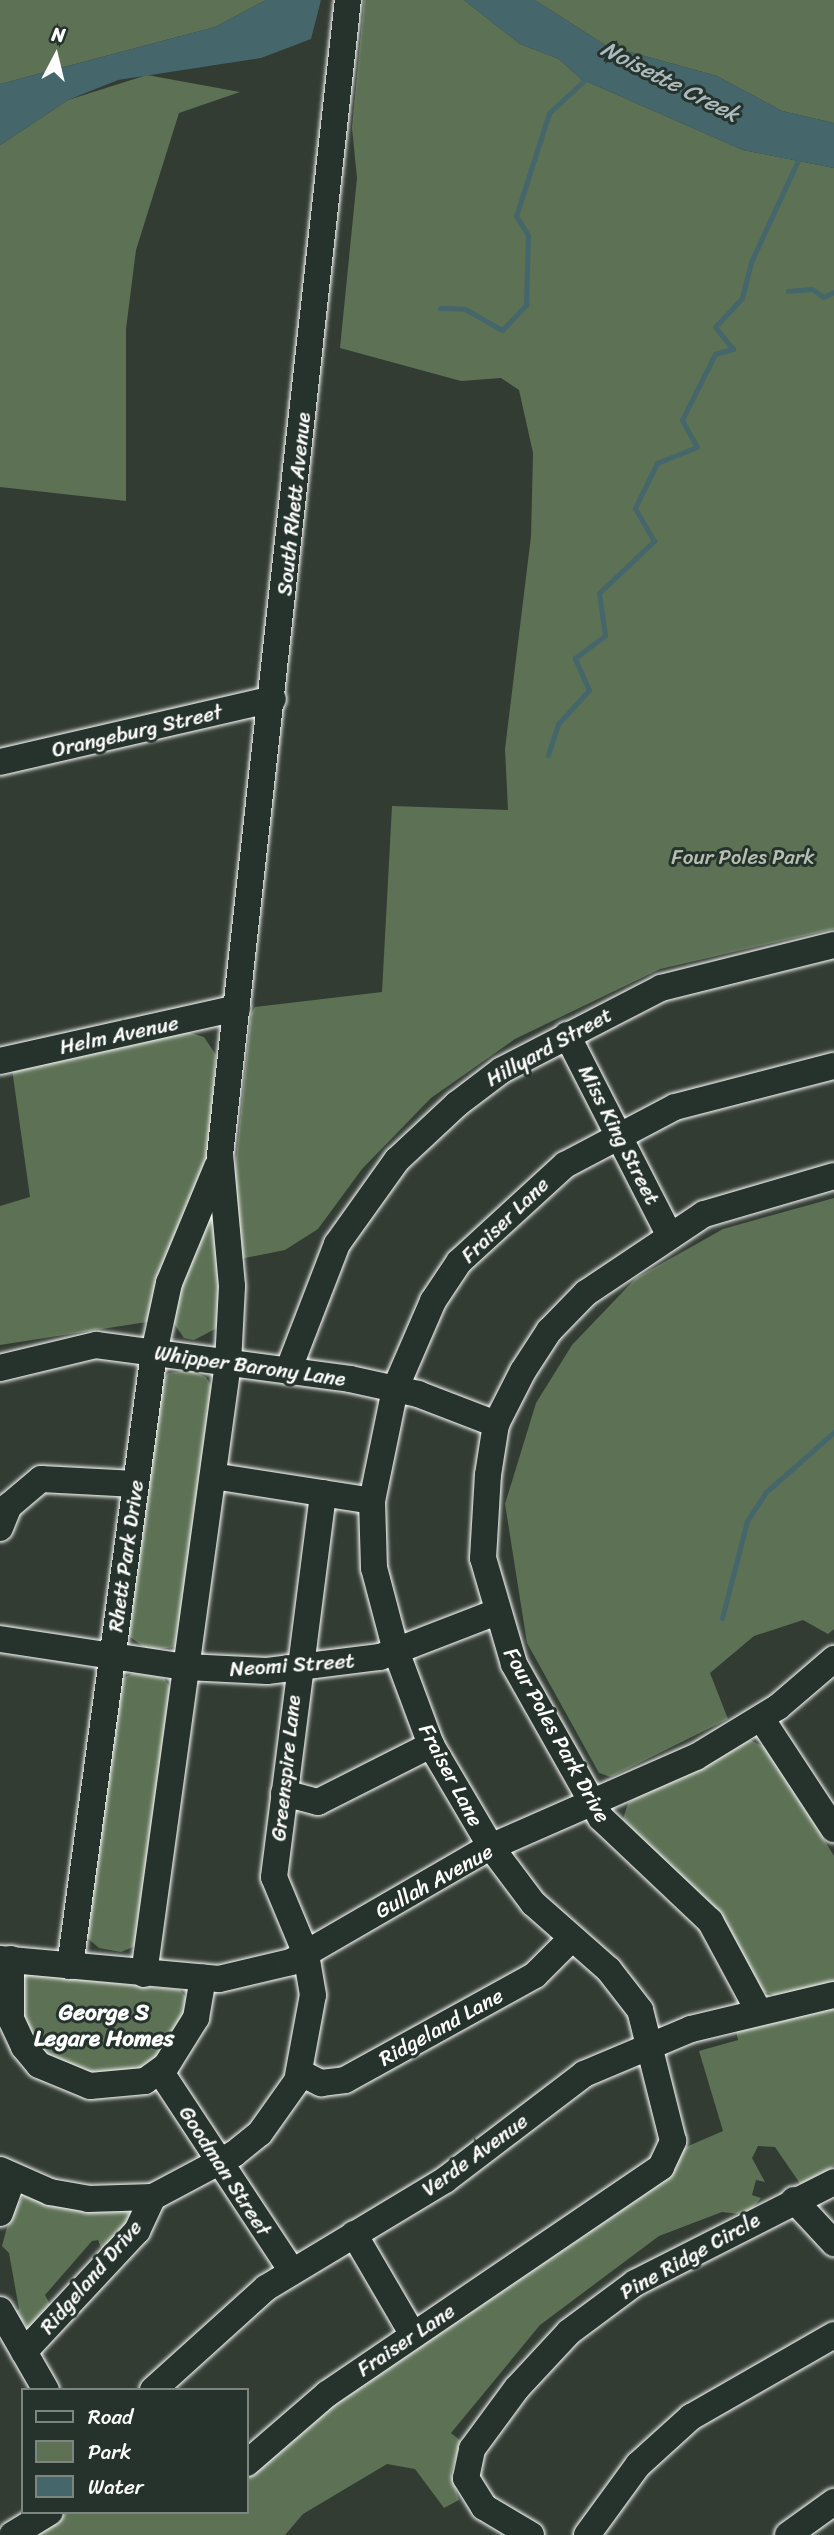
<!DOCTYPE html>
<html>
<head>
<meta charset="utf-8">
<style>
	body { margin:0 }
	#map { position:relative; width:834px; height:2535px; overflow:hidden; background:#323c33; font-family:Sriracha,sans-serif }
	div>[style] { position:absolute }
	.green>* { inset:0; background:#5d7155 }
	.water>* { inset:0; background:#45666b }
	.stream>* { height:5px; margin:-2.5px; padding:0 2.5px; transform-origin:2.5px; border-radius:2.5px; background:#45666b }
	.roads { filter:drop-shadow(0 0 2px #fff) drop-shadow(0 0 2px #fff) }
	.minor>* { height:26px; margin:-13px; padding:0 13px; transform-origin:13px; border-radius:13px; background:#26332d }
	span { translate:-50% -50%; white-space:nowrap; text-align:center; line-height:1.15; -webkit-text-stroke:6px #26332d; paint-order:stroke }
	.street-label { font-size:21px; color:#fff }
	.park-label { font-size:21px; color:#b6bfb2 }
	.water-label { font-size:23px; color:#abbabc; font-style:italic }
	.neighbourhood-label { font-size:23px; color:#fff; font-weight:700 }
	.legend { position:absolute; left:21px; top:2388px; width:228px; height:126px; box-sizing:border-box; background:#26332d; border:2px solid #7d8581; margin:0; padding:9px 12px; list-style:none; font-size:21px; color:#fff }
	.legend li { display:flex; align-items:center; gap:14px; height:35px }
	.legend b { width:35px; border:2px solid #7d8581 }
	.north { position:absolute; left:21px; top:21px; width:70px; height:70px; -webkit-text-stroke:5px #26332d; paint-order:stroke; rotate:7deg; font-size:19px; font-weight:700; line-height:28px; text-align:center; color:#fff }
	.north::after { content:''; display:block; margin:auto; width:24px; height:32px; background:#fff; clip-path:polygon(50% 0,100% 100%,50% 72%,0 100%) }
</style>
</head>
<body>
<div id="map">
	<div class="green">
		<div style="clip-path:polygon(0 0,266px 0,215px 27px,0 84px)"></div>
		<div style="clip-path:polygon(364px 0,464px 0,520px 44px,559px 59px,581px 79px,743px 150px,834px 168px,834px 929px,660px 969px,515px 1039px,431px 1098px,362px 1169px,318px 1229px,285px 1250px,240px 1259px,232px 1197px,251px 1014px,255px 1007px,382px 992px,392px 806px,508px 810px,505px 749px,531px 536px,533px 453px,519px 390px,501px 378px,461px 381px,340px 348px,357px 178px,352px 128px)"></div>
		<div style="clip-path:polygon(535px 0,834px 0,834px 123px,782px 111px,717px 76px,605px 45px)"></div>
		<div style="clip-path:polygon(147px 75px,240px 92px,179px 113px,136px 250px,126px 329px,126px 501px,0 487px,0 145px,68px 100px)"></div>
		<div style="clip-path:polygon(181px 1030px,204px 1037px,216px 1055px,208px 1166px,153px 1321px,0 1345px,0 1206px,30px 1197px,12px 1069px)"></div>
		<div style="clip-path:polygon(834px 1198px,834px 1629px,828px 1634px,803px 1620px,754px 1636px,710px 1673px,728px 1719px,611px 1777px,599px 1773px,527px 1643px,505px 1504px,536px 1403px,572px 1345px,636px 1278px,723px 1229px)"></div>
		<div style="clip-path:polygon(216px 1205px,221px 1326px,194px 1340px,184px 1338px,170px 1318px,191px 1245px)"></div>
		<div style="clip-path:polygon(189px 1370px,206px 1377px,214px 1391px,176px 1647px,148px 1650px,123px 1632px,159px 1383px,168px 1373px)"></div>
		<div style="clip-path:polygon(133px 1673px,164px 1678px,173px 1692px,140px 1944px,121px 1952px,99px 1948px,83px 1934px,116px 1682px)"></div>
		<div style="clip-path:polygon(750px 1740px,769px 1749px,834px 1856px,834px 1984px,780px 1997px,762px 1991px,725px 1925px,623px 1819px,628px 1803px,648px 1790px)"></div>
		<div style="clip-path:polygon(26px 1974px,180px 1990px,191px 2003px,173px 2048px,136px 2073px,73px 2074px,33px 2046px,23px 2023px,20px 1977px)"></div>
		<div style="clip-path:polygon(834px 2008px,834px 2165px,828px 2173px,801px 2185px,775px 2147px,758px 2146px,752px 2158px,765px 2182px,756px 2180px,752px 2195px,761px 2198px,747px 2215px,722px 2212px,659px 2236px,540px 2325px,451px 2433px,461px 2441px,451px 2473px,459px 2500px,444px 2508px,415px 2469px,387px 2464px,303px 2514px,285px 2535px,39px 2535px,68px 2512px,247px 2512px,247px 2469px,679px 2150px,723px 2131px,699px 2051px,738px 2040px,736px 2031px)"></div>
		<div style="clip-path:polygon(28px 2193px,126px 2209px,131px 2217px,103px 2253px,98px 2240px,92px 2241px,45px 2295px,53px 2310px,29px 2328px,14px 2312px,19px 2309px,9px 2253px,2px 2246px,12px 2208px)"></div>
	</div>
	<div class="water">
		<div style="clip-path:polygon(266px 0,321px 0,311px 39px,261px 58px,118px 80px,68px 100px,0 145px,0 84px,215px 27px)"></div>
		<div style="clip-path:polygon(464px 0,535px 0,605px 45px,717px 76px,782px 111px,834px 123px,834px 168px,743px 150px,581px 79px,559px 59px,520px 44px)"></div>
	</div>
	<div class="stream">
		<div style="left:788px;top:291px;width:24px;rotate:-5deg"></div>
		<div style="left:812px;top:289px;width:14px;rotate:34deg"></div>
		<div style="left:824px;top:297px;width:11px;rotate:-27deg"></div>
		<div style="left:440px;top:308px;width:25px;rotate:2deg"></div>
		<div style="left:465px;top:309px;width:43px;rotate:29.6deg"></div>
		<div style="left:502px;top:330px;width:35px;rotate:-46deg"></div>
		<div style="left:526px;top:305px;width:70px;rotate:-88.4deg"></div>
		<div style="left:528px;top:235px;width:22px;rotate:-122deg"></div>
		<div style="left:516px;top:216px;width:108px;rotate:-72.2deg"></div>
		<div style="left:549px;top:113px;width:53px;rotate:-42.7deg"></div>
		<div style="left:548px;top:755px;width:33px;rotate:-72deg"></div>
		<div style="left:558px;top:724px;width:46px;rotate:-47.6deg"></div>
		<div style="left:589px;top:690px;width:35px;rotate:-114deg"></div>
		<div style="left:575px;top:658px;width:38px;rotate:-37deg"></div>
		<div style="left:605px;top:635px;width:42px;rotate:-98.1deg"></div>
		<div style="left:599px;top:593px;width:76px;rotate:-43.4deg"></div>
		<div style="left:654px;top:541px;width:38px;rotate:-120deg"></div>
		<div style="left:635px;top:508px;width:50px;rotate:-63.9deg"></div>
		<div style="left:657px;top:463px;width:43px;rotate:-21.8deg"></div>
		<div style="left:697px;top:447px;width:31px;rotate:-119deg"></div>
		<div style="left:682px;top:420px;width:74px;rotate:-63.4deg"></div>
		<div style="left:715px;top:354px;width:19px;rotate:-16deg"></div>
		<div style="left:733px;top:349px;width:28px;rotate:-129deg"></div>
		<div style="left:715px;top:327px;width:40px;rotate:-47deg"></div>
		<div style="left:742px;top:298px;width:37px;rotate:-76deg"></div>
		<div style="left:751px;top:262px;width:115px;rotate:-65.2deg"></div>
		<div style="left:722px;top:1618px;width:100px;rotate:-75.5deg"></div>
		<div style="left:747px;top:1521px;width:35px;rotate:-57deg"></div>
		<div style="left:766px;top:1492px;width:91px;rotate:-41.4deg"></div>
	</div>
	<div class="roads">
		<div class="minor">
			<div style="left:0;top:762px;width:280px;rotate:-13deg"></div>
			<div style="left:567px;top:1035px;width:226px;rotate:62.9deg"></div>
			<div style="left:0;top:1061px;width:243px;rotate:-12.6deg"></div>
			<div style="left:0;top:1368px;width:99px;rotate:-13.5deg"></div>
			<div style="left:96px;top:1345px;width:256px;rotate:7.6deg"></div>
			<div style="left:350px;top:1379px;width:70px;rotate:12.4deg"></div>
			<div style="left:418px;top:1394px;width:84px;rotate:21deg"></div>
			<div style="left:288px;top:1371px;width:136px;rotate:-68.9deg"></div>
			<div style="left:337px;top:1244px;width:103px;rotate:-54.5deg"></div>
			<div style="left:397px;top:1160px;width:82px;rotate:-43deg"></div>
			<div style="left:457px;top:1104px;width:56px;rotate:-37.1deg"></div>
			<div style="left:502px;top:1070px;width:179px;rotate:-27.3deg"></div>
			<div style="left:661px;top:988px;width:178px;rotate:-14deg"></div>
			<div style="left:213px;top:1476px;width:161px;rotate:8.9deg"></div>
			<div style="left:0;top:1528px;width:24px;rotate:-68deg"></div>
			<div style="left:9px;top:1506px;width:42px;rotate:-40.2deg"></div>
			<div style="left:41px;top:1479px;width:95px;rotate:3deg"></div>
			<div style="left:0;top:1639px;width:188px;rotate:8.6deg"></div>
			<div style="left:186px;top:1667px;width:81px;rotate:2.8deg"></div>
			<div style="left:267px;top:1671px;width:114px;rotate:-7.1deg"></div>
			<div style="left:380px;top:1657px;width:122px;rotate:-21.1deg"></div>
			<div style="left:761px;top:1718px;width:133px;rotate:56.7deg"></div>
			<div style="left:284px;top:1793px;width:35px;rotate:15deg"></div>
			<div style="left:318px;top:1802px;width:127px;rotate:-26.8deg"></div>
			<div style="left:0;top:1959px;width:220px;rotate:5.2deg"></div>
			<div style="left:219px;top:1979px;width:74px;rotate:-13.3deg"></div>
			<div style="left:291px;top:1962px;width:225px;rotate:-30.1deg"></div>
			<div style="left:486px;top:1849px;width:229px;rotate:-23.7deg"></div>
			<div style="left:696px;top:1757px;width:96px;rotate:-31.4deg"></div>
			<div style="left:778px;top:1707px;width:74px;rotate:-40.6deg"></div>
			<div style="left:11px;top:1959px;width:60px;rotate:90deg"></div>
			<div style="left:11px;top:2019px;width:31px;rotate:65deg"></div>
			<div style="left:24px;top:2047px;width:23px;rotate:50deg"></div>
			<div style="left:39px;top:2065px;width:55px;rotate:22.4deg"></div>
			<div style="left:90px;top:2086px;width:55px;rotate:-5.2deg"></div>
			<div style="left:145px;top:2081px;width:26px;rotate:-36deg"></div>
			<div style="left:166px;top:2066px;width:57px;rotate:-58deg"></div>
			<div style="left:196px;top:2018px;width:41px;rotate:-80.1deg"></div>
			<div style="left:70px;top:1966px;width:619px;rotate:-82.2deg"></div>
			<div style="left:154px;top:1353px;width:72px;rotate:-77.9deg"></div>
			<div style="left:169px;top:1283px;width:126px;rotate:-67.5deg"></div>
			<div style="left:144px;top:1974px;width:617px;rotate:-82.17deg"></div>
			<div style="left:228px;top:1363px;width:77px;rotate:-87deg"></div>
			<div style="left:232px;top:1286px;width:132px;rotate:-95.2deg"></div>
			<div style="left:220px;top:1155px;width:1162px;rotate:-83.68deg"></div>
			<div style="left:758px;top:2010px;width:101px;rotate:-118.3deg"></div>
			<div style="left:710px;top:1921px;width:150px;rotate:-136.6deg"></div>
			<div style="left:601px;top:1818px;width:177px;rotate:-119.5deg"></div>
			<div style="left:514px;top:1664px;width:110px;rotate:-106.3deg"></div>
			<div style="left:483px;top:1558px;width:83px;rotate:-86.6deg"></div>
			<div style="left:488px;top:1475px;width:52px;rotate:-81.1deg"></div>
			<div style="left:496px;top:1424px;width:59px;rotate:-63deg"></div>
			<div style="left:523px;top:1371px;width:48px;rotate:-57deg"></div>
			<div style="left:549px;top:1331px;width:53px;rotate:-45.8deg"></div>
			<div style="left:586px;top:1293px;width:142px;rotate:-33.8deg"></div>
			<div style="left:704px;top:1214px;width:135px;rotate:-16.3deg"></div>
			<div style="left:160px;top:2071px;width:238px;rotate:56.6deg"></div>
			<div style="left:299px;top:2072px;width:25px;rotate:27deg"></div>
			<div style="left:321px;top:2083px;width:24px;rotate:-7deg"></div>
			<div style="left:345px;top:2080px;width:217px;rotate:-28.9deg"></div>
			<div style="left:535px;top:1975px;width:52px;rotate:-45deg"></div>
			<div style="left:0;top:2170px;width:55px;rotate:23.7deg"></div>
			<div style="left:50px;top:2192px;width:39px;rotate:10deg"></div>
			<div style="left:88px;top:2199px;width:65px;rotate:-1.8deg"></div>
			<div style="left:153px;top:2197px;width:92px;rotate:-28deg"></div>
			<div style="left:234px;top:2154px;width:33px;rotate:-39deg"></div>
			<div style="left:260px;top:2133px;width:64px;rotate:-54.6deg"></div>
			<div style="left:297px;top:2081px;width:87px;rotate:-79.5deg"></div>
			<div style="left:313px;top:1995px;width:42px;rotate:-99.7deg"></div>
			<div style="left:306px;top:1954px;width:83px;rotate:-112.6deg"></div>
			<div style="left:274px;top:1877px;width:387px;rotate:-82.7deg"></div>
			<div style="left:794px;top:2200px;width:59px;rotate:47.1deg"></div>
			<div style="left:0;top:2213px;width:37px;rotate:-70deg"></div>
			<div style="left:354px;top:2234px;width:117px;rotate:59.7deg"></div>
			<div style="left:0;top:2310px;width:92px;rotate:60.1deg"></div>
			<div style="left:24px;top:2352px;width:166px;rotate:-47deg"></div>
			<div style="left:137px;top:2231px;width:38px;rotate:-65deg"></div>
			<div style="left:153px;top:2390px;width:152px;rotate:-42.1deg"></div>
			<div style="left:266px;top:2288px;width:209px;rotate:-31.1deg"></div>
			<div style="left:445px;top:2180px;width:175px;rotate:-37.3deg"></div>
			<div style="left:584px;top:2074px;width:116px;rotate:-22.8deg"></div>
			<div style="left:691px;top:2029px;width:147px;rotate:-13.4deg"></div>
			<div style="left:247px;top:2463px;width:106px;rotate:-40.8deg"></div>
			<div style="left:327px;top:2394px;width:404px;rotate:-34.2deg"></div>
			<div style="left:661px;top:2167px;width:29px;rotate:-65deg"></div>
			<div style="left:673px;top:2141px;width:135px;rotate:-104.1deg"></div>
			<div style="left:640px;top:2010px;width:51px;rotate:-127.8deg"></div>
			<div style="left:609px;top:1970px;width:101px;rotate:-138.6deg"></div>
			<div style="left:533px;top:1903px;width:70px;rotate:-126.9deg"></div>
			<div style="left:491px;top:1847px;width:118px;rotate:-120.5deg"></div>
			<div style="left:431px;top:1745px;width:100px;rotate:-110.4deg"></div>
			<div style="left:396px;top:1651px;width:86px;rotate:-104.8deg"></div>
			<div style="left:374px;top:1568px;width:67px;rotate:-91.7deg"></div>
			<div style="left:372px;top:1501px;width:114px;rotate:-78.4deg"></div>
			<div style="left:395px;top:1389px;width:96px;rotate:-66.6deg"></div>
			<div style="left:433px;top:1301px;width:47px;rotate:-56.3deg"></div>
			<div style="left:459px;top:1262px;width:144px;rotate:-42.5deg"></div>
			<div style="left:565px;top:1165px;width:124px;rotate:-27.8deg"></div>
			<div style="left:675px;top:1107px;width:164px;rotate:-14.5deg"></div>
			<div style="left:12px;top:2535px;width:44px;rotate:-31.2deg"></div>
			<div style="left:531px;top:2535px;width:55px;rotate:-149.2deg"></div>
			<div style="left:484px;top:2507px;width:34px;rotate:-122deg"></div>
			<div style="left:466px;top:2478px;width:30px;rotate:-78deg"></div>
			<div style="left:472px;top:2449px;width:76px;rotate:-53.6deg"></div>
			<div style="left:517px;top:2388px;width:76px;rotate:-47.1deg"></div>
			<div style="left:569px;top:2332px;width:82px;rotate:-36.6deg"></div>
			<div style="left:635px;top:2283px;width:223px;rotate:-26.9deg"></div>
			<div style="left:587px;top:2535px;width:87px;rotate:-53.9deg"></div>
			<div style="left:638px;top:2465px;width:72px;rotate:-42.2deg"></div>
			<div style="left:691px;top:2417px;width:165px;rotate:-29.8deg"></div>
			<div style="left:788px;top:2535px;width:57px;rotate:-35.7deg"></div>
		</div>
	</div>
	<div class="street-label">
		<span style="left:294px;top:504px;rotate:-84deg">South Rhett Avenue</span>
		<span style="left:137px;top:731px;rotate:-13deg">Orangeburg Street</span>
		<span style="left:119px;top:1035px;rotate:-12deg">Helm Avenue</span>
		<span style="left:549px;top:1047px;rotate:-29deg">Hillyard Street</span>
		<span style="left:619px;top:1135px;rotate:63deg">Miss King Street</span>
		<span style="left:505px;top:1220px;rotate:-44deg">Fraiser Lane</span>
		<span style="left:250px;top:1366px;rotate:8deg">Whipper Barony Lane</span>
		<span style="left:126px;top:1556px;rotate:-82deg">Rhett Park Drive</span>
		<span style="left:292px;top:1665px;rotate:-4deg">Neomi Street</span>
		<span style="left:557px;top:1735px;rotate:61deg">Four Poles Park Drive</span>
		<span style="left:286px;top:1768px;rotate:-84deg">Greenspire Lane</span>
		<span style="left:451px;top:1775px;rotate:62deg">Fraiser Lane</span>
		<span style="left:434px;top:1881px;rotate:-29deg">Gullah Avenue</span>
		<span style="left:441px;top:2027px;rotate:-29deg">Ridgeland Lane</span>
		<span style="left:475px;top:2155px;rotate:-36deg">Verde Avenue</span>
		<span style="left:225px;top:2171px;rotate:57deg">Goodman Street</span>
		<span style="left:690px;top:2256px;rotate:-29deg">Pine Ridge Circle</span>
		<span style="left:91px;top:2277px;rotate:-49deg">Ridgeland Drive</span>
		<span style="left:406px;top:2340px;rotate:-34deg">Fraiser Lane</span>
	</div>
	<div class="park-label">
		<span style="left:743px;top:857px">Four Poles Park</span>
	</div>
	<div class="water-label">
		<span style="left:670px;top:82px;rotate:27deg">Noisette Creek</span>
	</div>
	<div class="neighbourhood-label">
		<span style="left:104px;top:2026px">George S<br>Legare Homes</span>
	</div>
	<ul class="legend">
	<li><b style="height:9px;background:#26332d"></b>Road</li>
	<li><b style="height:19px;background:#5d7155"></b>Park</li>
	<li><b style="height:19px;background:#45666b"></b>Water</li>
	</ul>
	<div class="north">N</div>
</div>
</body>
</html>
